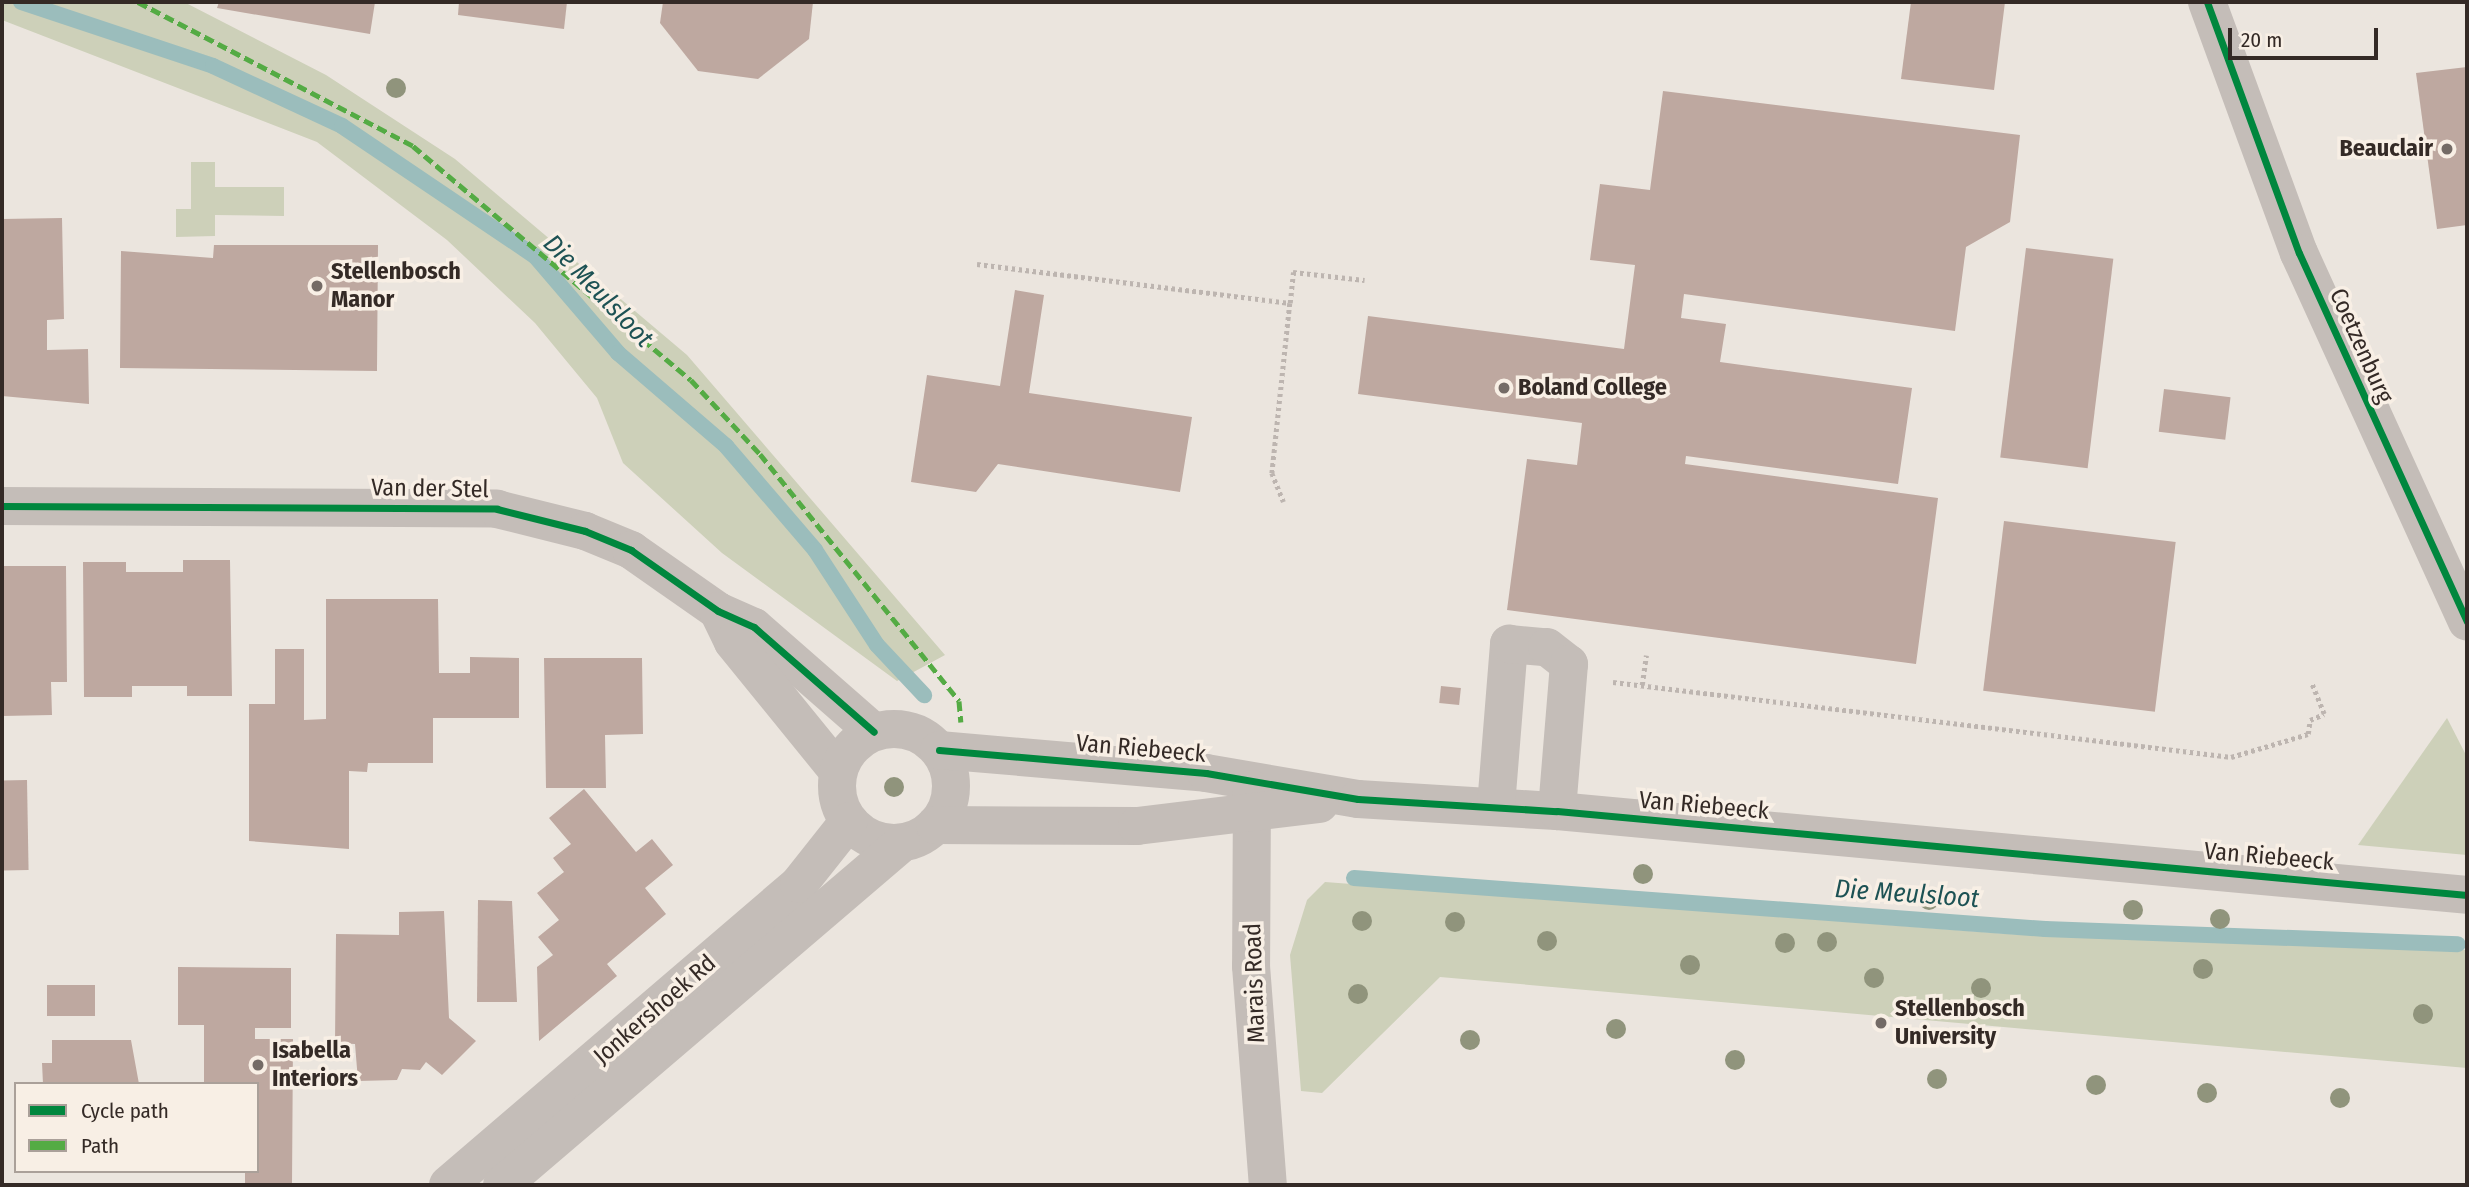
<!DOCTYPE html>
<html>
<head>
<meta charset="utf-8">
<style>
	body { margin:0 }
	#map { position:relative; width:2469px; height:1187px; overflow:hidden; background:#ebe5de; font-family:"Fira Sans Condensed",sans-serif }
	div>[style] { position:absolute }
	.green>* { inset:0; background:#cdd0b9 }
	.stream>* { height:16px; margin:-8px; padding:0 8px; transform-origin:8px; border-radius:8px; background:#9bbdbc }
	.building>* { inset:0; background:#bea8a0; transform-origin:0 0 }
	.path>* { height:4.5px; margin-top:-2.25px; transform-origin:0; background:repeating-linear-gradient(90deg,#bdb5b0 0 3.5px,transparent 0 7px) }
	.minor>* { height:38px; margin:-19px; padding:0 19px; transform-origin:19px; border-radius:19px; background:#c4bdb8 }
	.minor>.ring { margin:-19px; padding:0; box-sizing:content-box; background:none; border:38px solid #c4bdb8; border-radius:50% }
	.quiet>* { height:5px; margin-top:-2.5px; transform-origin:0; background:repeating-linear-gradient(90deg,#54ab44 0 10px,transparent 0 15px) }
	.cycleway>* { height:7px; margin:-3.5px; padding:0 3.5px; transform-origin:3.5px; border-radius:3.5px; background:#00873e }
	.trees>* { width:20px; height:20px; margin:-10px; border-radius:50%; background:#90947c }
	.dots>* { width:19px; height:19px; translate:-50% -50%; box-sizing:border-box; border:4px solid #f8efe5; border-radius:50% }
	span { translate:-50% -50%; white-space:nowrap; text-align:center; line-height:1.15; -webkit-text-stroke:7px #f8efe5; paint-order:stroke }
	.poi-label { font-size:24px; color:#342a26; font-weight:700 }
	.right { translate:-100% -50%; text-align:right }
	.left { translate:0 -50%; text-align:left }
	.street-label { font-size:24px; color:#342a26 }
	.water-label { font-size:26px; color:#1d5254; font-style:italic }
	.frame { position:absolute; inset:0; border:4px solid #342a26; pointer-events:none }
	.legend { position:absolute; left:14px; top:1082px; width:245px; height:91px; box-sizing:border-box; background:#f8efe5; border:2px solid #aaa099; margin:0; padding:9px 12px; list-style:none; font-size:21px; color:#342a26 }
	.legend li { display:flex; align-items:center; gap:14px; height:35px }
	.legend b { width:35px; border:2px solid #aaa099 }
	.scale { position:absolute; left:2228px; top:28px; width:150px; height:32px; box-sizing:border-box; border:4px solid #342a26; border-top:0; padding-left:9px; font-size:21px; line-height:24px; white-space:nowrap; color:#342a26; -webkit-text-stroke:5px #f8efe5; paint-order:stroke }
</style>
</head>
<body>
<div id="map">
	<div class="green">
		<div style="clip-path:polygon(2px 2px,184px 2px,326px 75px,455px 159px,687px 355px,945px 655px,897px 681px,722px 553px,623px 463px,597px 398px,535px 323px,447px 240px,317px 142px,2px 20px)"></div>
		<div style="clip-path:polygon(191px 162px,215px 162px,215px 187px,284px 187px,284px 216px,215px 215px,215px 236px,176px 237px,176px 209px,191px 209px)"></div>
		<div style="clip-path:polygon(2447px 718px,2467px 757px,2467px 855px,2358px 845px)"></div>
		<div style="clip-path:polygon(1325px 882px,2008px 934px,2467px 950px,2467px 1068px,1440px 977px,1322px 1093px,1301px 1091px,1290px 955px,1307px 900px)"></div>
	</div>
	<div class="stream">
		<div style="left:21px;top:2px;width:202px;rotate:18.4deg"></div>
		<div style="left:213px;top:66px;width:142px;rotate:24.9deg"></div>
		<div style="left:342px;top:126px;width:233px;rotate:34deg"></div>
		<div style="left:535px;top:256px;width:128px;rotate:49.4deg"></div>
		<div style="left:618px;top:353px;width:143px;rotate:40.7deg"></div>
		<div style="left:726px;top:446px;width:137px;rotate:49.4deg"></div>
		<div style="left:815px;top:550px;width:113px;rotate:56.9deg"></div>
		<div style="left:877px;top:645px;width:69px;rotate:46.8deg"></div>
		<div style="left:1354px;top:878px;width:693px;rotate:4.22deg"></div>
		<div style="left:2045px;top:929px;width:413px;rotate:2.1deg"></div>
	</div>
	<div class="building">
		<div style="clip-path:polygon(219px 2px,375px 2px,370px 34px,217px 8px)"></div>
		<div style="clip-path:polygon(459px 2px,567px 2px,564px 29px,458px 15px)"></div>
		<div style="clip-path:polygon(663px 2px,813px 2px,809px 39px,758px 79px,698px 71px,660px 23px)"></div>
		<div style="clip-path:polygon(1911px 2px,2005px 2px,1994px 90px,1901px 79px)"></div>
		<div style="clip-path:polygon(2467px 67px,2467px 225px,2437px 229px,2416px 73px)"></div>
		<div style="clip-path:polygon(1663px 91px,2020px 135px,2010px 222px,1966px 247px,1955px 331px,1684px 294px,1681px 318px,1726px 324px,1720px 362px,1912px 388px,1898px 484px,1686px 456px,1685px 464px,1938px 498px,1916px 664px,1507px 610px,1527px 459px,1577px 465px,1582px 423px,1358px 394px,1368px 316px,1624px 349px,1635px 265px,1590px 260px,1600px 184px,1650px 190px)"></div>
		<div style="clip-path:polygon(62px 218px,64px 319px,47px 320px,47px 350px,88px 349px,89px 404px,2px 396px,2px 219px)"></div>
		<div style="clip-path:polygon(214px 245px,378px 245px,377px 371px,120px 368px,121px 251px,213px 258px)"></div>
		<div style="left:2026px;top:248px;width:88px;height:211px;rotate:7deg"></div>
		<div style="clip-path:polygon(1015px 290px,1044px 295px,1029px 393px,1192px 417px,1180px 492px,998px 464px,976px 492px,911px 482px,927px 375px,1000px 386px)"></div>
		<div style="left:2164px;top:389px;width:67px;height:43px;rotate:7deg"></div>
		<div style="left:2004px;top:521px;width:173px;height:171px;rotate:7deg"></div>
		<div style="clip-path:polygon(183px 560px,230px 560px,232px 696px,187px 696px,187px 686px,132px 686px,132px 697px,84px 697px,83px 562px,126px 562px,126px 572px,183px 572px)"></div>
		<div style="clip-path:polygon(2px 566px,66px 566px,67px 682px,51px 682px,52px 715px,2px 716px)"></div>
		<div style="clip-path:polygon(326px 599px,438px 599px,439px 673px,470px 673px,470px 657px,519px 658px,519px 718px,433px 718px,433px 763px,368px 763px,367px 772px,349px 771px,349px 849px,249px 841px,249px 704px,275px 704px,275px 649px,304px 649px,304px 720px,326px 719px)"></div>
		<div style="clip-path:polygon(544px 658px,642px 658px,643px 734px,605px 735px,606px 788px,546px 788px)"></div>
		<div style="left:1441px;top:686px;width:20px;height:17px;rotate:6deg"></div>
		<div style="left:27px;top:780px;width:90px;height:25px;rotate:89deg"></div>
		<div style="clip-path:polygon(584px 789px,636px 852px,652px 839px,673px 865px,645px 888px,666px 914px,607px 964px,617px 976px,539px 1041px,537px 967px,553px 955px,538px 937px,559px 920px,537px 893px,564px 872px,553px 858px,571px 844px,549px 818px)"></div>
		<div style="clip-path:polygon(478px 900px,512px 901px,517px 1002px,477px 1002px)"></div>
		<div style="clip-path:polygon(444px 911px,449px 1018px,476px 1041px,442px 1075px,426px 1062px,420px 1070px,402px 1069px,397px 1080px,358px 1081px,355px 1044px,335px 1043px,336px 934px,399px 935px,399px 912px)"></div>
		<div style="clip-path:polygon(178px 967px,291px 968px,291px 1028px,255px 1028px,255px 1039px,293px 1039px,292px 1185px,245px 1185px,245px 1171px,257px 1171px,257px 1084px,204px 1084px,204px 1025px,178px 1025px)"></div>
		<div style="left:47px;top:985px;width:48px;height:31px"></div>
		<div style="clip-path:polygon(52px 1040px,131px 1040px,139px 1084px,43px 1084px,42px 1063px,52px 1063px)"></div>
	</div>
	<div class="path">
		<div style="left:977px;top:264px;width:315px;rotate:7.1deg"></div>
		<div style="left:1290px;top:303px;width:171px;rotate:96deg"></div>
		<div style="left:1272px;top:473px;width:31px;rotate:68deg"></div>
		<div style="left:1290px;top:303px;width:31px;rotate:-84deg"></div>
		<div style="left:1293px;top:272px;width:72px;rotate:6.3deg"></div>
		<div style="left:1613px;top:682px;width:623px;rotate:6.92deg"></div>
		<div style="left:2231px;top:757px;width:80px;rotate:-16.6deg"></div>
		<div style="left:2308px;top:734px;width:14px;rotate:-82deg"></div>
		<div style="left:2310px;top:720px;width:15px;rotate:-23deg"></div>
		<div style="left:2324px;top:714px;width:32px;rotate:-112deg"></div>
		<div style="left:1642px;top:685px;width:30px;rotate:-82deg"></div>
	</div>
	<div class="minor">
		<div style="left:2207px;top:2px;width:267px;rotate:69.9deg"></div>
		<div style="left:2299px;top:253px;width:405px;rotate:65.5deg"></div>
		<div style="left:2px;top:506px;width:495px;rotate:0.3deg"></div>
		<div style="left:497px;top:509px;width:91px;rotate:14deg"></div>
		<div style="left:585px;top:531px;width:50px;rotate:22.4deg"></div>
		<div style="left:631px;top:550px;width:106px;rotate:35deg"></div>
		<div style="left:718px;top:611px;width:39px;rotate:24deg"></div>
		<div style="left:754px;top:627px;width:159px;rotate:41.2deg"></div>
		<div style="left:718px;top:611px;width:34px;rotate:64deg"></div>
		<div style="left:733px;top:642px;width:166px;rotate:50.9deg"></div>
		<div class="ring" style="left:837px;top:729px;width:76px;height:76px"></div>
		<div style="left:939px;top:750px;width:268px;rotate:4.9deg"></div>
		<div style="left:1206px;top:773px;width:154px;rotate:9.7deg"></div>
		<div style="left:1358px;top:799px;width:199px;rotate:3.5deg"></div>
		<div style="left:1557px;top:811px;width:914px;rotate:5.27deg"></div>
		<div style="left:1252px;top:789px;width:177px;rotate:90.3deg"></div>
		<div style="left:1251px;top:966px;width:220px;rotate:85.6deg"></div>
		<div style="left:1496px;top:806px;width:163px;rotate:-85.4deg"></div>
		<div style="left:1509px;top:644px;width:38px;rotate:5deg"></div>
		<div style="left:1547px;top:647px;width:28px;rotate:38deg"></div>
		<div style="left:1569px;top:664px;width:147px;rotate:94.7deg"></div>
		<div style="left:935px;top:825px;width:202px;rotate:0.3deg"></div>
		<div style="left:1137px;top:826px;width:184px;rotate:-6.9deg"></div>
		<div style="left:448px;top:1185px;width:462px;rotate:-40.6deg"></div>
		<div style="left:799px;top:884px;width:80px;rotate:-51.6deg"></div>
		<div style="left:502px;top:1185px;width:525px;rotate:-40.52deg"></div>
	</div>
	<div class="quiet">
		<div style="left:138px;top:2px;width:310px;rotate:27.6deg"></div>
		<div style="left:413px;top:146px;width:363px;rotate:40.1deg"></div>
		<div style="left:691px;top:380px;width:101px;rotate:47deg"></div>
		<div style="left:760px;top:454px;width:317px;rotate:51.1deg"></div>
		<div style="left:959px;top:701px;width:21px;rotate:85deg"></div>
	</div>
	<div class="cycleway">
		<div style="left:2207px;top:2px;width:267px;rotate:69.9deg"></div>
		<div style="left:2299px;top:253px;width:405px;rotate:65.5deg"></div>
		<div style="left:2px;top:506px;width:495px;rotate:0.3deg"></div>
		<div style="left:497px;top:509px;width:91px;rotate:14deg"></div>
		<div style="left:585px;top:531px;width:50px;rotate:22.4deg"></div>
		<div style="left:631px;top:550px;width:106px;rotate:35deg"></div>
		<div style="left:718px;top:611px;width:39px;rotate:24deg"></div>
		<div style="left:754px;top:627px;width:159px;rotate:41.2deg"></div>
		<div style="left:939px;top:750px;width:268px;rotate:4.9deg"></div>
		<div style="left:1206px;top:773px;width:154px;rotate:9.7deg"></div>
		<div style="left:1358px;top:799px;width:199px;rotate:3.5deg"></div>
		<div style="left:1557px;top:811px;width:914px;rotate:5.27deg"></div>
	</div>
	<div class="trees">
		<div style="left:396px;top:88px"></div>
		<div style="left:894px;top:787px"></div>
		<div style="left:1643px;top:874px"></div>
		<div style="left:1929px;top:900px"></div>
		<div style="left:2133px;top:910px"></div>
		<div style="left:2220px;top:919px"></div>
		<div style="left:1362px;top:921px"></div>
		<div style="left:1455px;top:922px"></div>
		<div style="left:1547px;top:941px"></div>
		<div style="left:1827px;top:942px"></div>
		<div style="left:1785px;top:943px"></div>
		<div style="left:1690px;top:965px"></div>
		<div style="left:2203px;top:969px"></div>
		<div style="left:1874px;top:978px"></div>
		<div style="left:1981px;top:988px"></div>
		<div style="left:1358px;top:994px"></div>
		<div style="left:2423px;top:1014px"></div>
		<div style="left:1616px;top:1029px"></div>
		<div style="left:1470px;top:1040px"></div>
		<div style="left:1735px;top:1060px"></div>
		<div style="left:1937px;top:1079px"></div>
		<div style="left:2096px;top:1085px"></div>
		<div style="left:2207px;top:1093px"></div>
		<div style="left:2340px;top:1098px"></div>
	</div>
	<div class="dots">
		<div style="left:2447px;top:149px;background:#746b66"></div>
		<div style="left:317px;top:286px;background:#746b66"></div>
		<div style="left:1504px;top:388px;background:#746b66"></div>
		<div style="left:1881px;top:1023px;background:#746b66"></div>
		<div style="left:258px;top:1065px;background:#746b66"></div>
	</div>
	<div class="poi-label">
		<span class="right" style="left:2433px;top:149px">Beauclair</span>
		<span class="left" style="left:331px;top:286px">Stellenbosch<br>Manor</span>
		<span class="left" style="left:1518px;top:388px">Boland College</span>
		<span class="left" style="left:1895px;top:1023px">Stellenbosch<br>University</span>
		<span class="left" style="left:272px;top:1065px">Isabella<br>Interiors</span>
	</div>
	<div class="street-label">
		<span style="left:2361px;top:346px;rotate:66deg">Coetzenburg</span>
		<span style="left:430px;top:489px;rotate:1deg">Van der Stel</span>
		<span style="left:1141px;top:749px;rotate:5deg">Van Riebeeck</span>
		<span style="left:1704px;top:806px;rotate:5deg">Van Riebeeck</span>
		<span style="left:2269px;top:857px;rotate:5deg">Van Riebeeck</span>
		<span style="left:1255px;top:983px;rotate:-92deg">Marais Road</span>
		<span style="left:655px;top:1010px;rotate:-41deg">Jonkershoek Rd</span>
	</div>
	<div class="water-label">
		<span style="left:598px;top:291px;rotate:46deg">Die Meulsloot</span>
		<span style="left:1907px;top:894px;rotate:4deg">Die Meulsloot</span>
	</div>
	<div class="frame"></div>
	<ul class="legend">
	<li><b style="height:9px;background:#00873e"></b>Cycle path</li>
	<li><b style="height:9px;background:#54ab44"></b>Path</li>
	</ul>
	<div class="scale">20 m</div>
</div>
</body>
</html>
